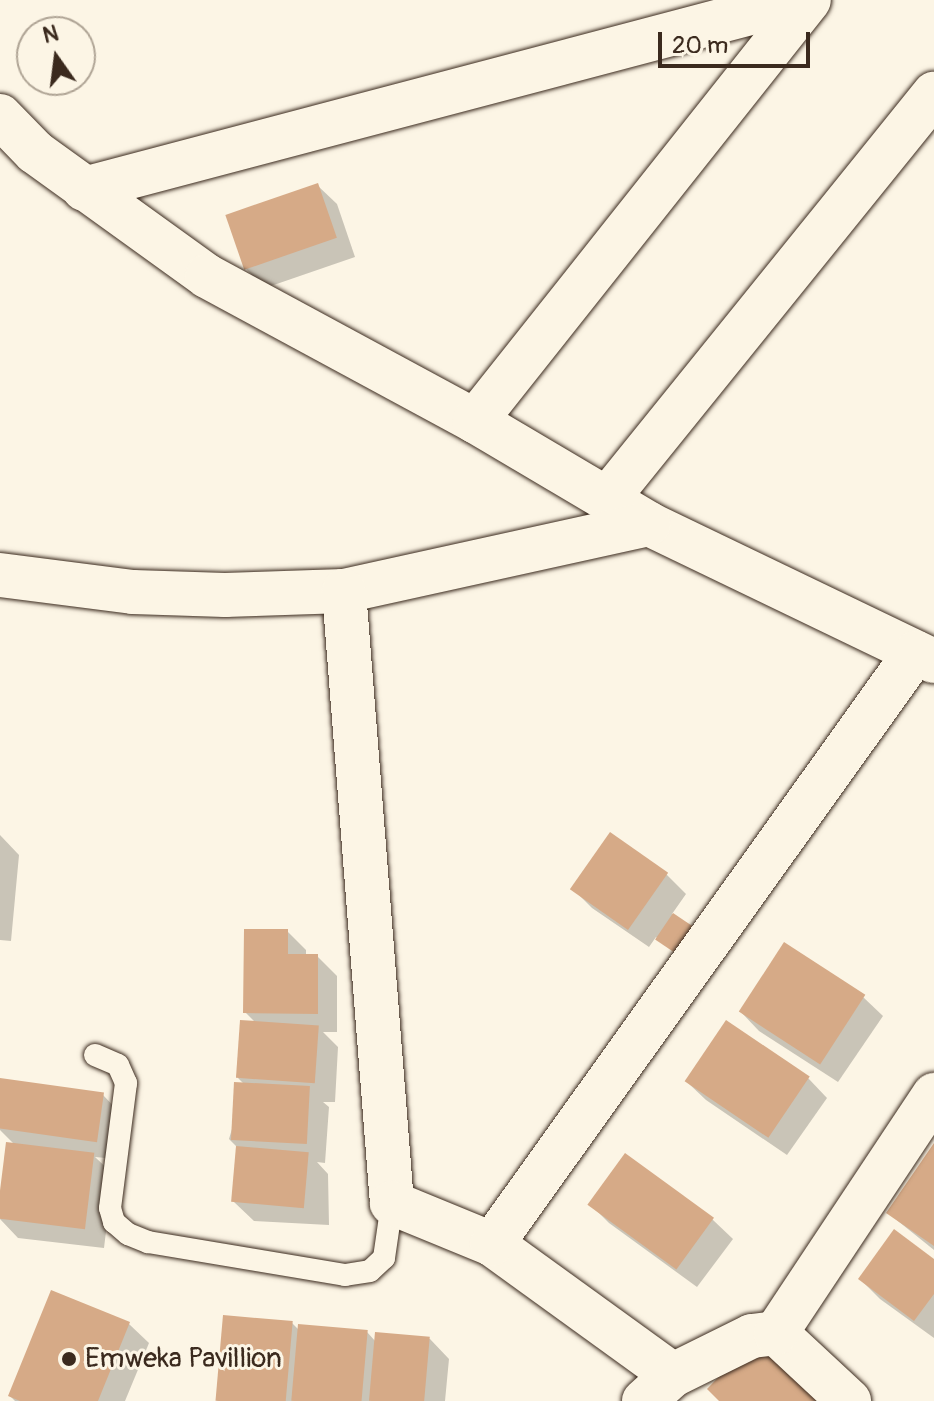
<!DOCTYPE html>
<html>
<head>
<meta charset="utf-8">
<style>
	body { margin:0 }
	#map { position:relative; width:934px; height:1401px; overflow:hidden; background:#fcf5e5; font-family:Pangolin,sans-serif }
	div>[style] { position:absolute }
	.shadow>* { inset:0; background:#0003 }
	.building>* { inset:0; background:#d6aa87; transform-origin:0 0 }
	.roads { filter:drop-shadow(0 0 2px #3b2a1e) drop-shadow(0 0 2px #3b2a1e) }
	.service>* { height:22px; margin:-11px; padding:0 11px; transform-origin:11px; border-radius:11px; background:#fcf5e5 }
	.minor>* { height:44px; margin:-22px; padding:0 22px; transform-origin:22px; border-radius:22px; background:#fcf5e5 }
	.dots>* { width:22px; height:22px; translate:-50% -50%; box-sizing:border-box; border:4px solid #fcf5e5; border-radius:50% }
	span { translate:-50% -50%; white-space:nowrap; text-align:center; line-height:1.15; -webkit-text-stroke:6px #fcf5e5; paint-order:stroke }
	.poi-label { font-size:28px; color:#3b2a1e }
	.left { translate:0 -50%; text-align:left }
	.north { position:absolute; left:16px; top:16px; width:80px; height:80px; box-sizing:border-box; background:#fcf5e5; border:2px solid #afa495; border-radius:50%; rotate:346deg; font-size:22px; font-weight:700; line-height:32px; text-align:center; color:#3b2a1e }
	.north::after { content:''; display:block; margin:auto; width:28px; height:36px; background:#3b2a1e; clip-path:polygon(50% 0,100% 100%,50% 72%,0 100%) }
	.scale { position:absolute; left:658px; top:32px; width:152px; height:36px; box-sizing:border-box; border:4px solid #3b2a1e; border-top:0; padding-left:10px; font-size:24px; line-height:28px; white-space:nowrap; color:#3b2a1e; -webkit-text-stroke:6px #fcf5e5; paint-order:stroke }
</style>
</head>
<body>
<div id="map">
	<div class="shadow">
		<div style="clip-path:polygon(317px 185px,337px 204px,355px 257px,265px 288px,245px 268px)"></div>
		<div style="clip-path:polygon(0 835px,19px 855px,11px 941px,0 940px)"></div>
		<div style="clip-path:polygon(666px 874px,686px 894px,672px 914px,708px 939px,701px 971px,656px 937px,649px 947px,592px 908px,572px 888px)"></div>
		<div style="clip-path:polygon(287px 931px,306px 950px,306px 956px,317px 956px,337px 976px,337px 1032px,323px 1032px,338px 1047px,335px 1102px,323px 1102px,329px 1107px,325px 1163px,317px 1162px,328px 1174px,329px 1225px,254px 1221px,234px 1202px,238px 1148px,229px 1139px,245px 1085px,238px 1078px,256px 1023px,245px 1012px)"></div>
		<div style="clip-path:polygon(863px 997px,883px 1016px,838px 1082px,759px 1031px,740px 1011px)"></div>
		<div style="clip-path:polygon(808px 1078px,827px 1098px,787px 1155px,706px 1100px,686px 1081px)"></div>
		<div style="clip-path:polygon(0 1093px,103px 1095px,122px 1115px,116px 1159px,95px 1157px,113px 1174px,104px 1248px,18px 1238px,0 1219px,8px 1144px,15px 1145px,0 1130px)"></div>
		<div style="clip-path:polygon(934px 1147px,934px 1250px,888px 1213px)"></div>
		<div style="clip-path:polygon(625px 1156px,713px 1220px,733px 1239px,697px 1287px,609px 1223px,590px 1204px)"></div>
		<div style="clip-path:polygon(934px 1261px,934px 1338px,880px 1299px,860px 1279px)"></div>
		<div style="clip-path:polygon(292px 1323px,299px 1330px,367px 1332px,376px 1342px,430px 1339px,449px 1359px,445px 1401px,217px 1401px)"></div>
		<div style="clip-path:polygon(129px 1324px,149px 1343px,125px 1401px,15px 1401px,10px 1396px)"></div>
	</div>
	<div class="building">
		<div style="left:318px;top:183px;width:58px;height:98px;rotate:71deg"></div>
		<div style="left:610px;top:832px;width:71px;height:70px;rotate:35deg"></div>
		<div style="left:673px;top:913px;width:43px;height:32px;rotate:34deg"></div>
		<div style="clip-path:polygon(244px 929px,288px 929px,288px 954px,318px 954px,318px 1014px,243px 1013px)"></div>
		<div style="left:784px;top:942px;width:97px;height:83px;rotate:33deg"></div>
		<div style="left:240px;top:1020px;width:79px;height:58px;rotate:4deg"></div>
		<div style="left:726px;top:1020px;width:101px;height:74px;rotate:34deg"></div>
		<div style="left:0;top:1078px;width:105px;height:50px;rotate:8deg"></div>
		<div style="left:234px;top:1082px;width:76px;height:58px;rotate:3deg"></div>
		<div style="left:6px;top:1142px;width:89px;height:77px;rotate:7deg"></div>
		<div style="clip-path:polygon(934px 1143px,934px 1246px,886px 1213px)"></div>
		<div style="left:236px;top:1146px;width:73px;height:56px;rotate:5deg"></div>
		<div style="left:625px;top:1153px;width:110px;height:64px;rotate:36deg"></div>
		<div style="clip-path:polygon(894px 1229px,934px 1259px,934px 1294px,914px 1321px,858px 1279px)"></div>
		<div style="clip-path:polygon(51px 1290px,130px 1322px,98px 1401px,20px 1401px,8px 1396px)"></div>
		<div style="left:223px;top:1315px;width:70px;height:86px;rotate:5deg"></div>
		<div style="left:298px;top:1324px;width:70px;height:77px;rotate:5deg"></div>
		<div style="left:375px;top:1332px;width:55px;height:69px;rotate:5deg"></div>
		<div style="clip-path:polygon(755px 1339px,820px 1401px,719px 1401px,707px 1389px)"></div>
	</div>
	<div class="roads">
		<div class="service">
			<div style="left:95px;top:1055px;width:25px;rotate:23deg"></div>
			<div style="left:118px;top:1065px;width:20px;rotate:66deg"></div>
			<div style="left:126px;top:1083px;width:126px;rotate:97.3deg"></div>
			<div style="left:110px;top:1208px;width:15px;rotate:74deg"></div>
			<div style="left:114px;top:1222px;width:18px;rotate:41deg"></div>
			<div style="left:128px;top:1234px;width:22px;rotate:22deg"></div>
			<div style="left:148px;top:1242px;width:200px;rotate:9.5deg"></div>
			<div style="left:345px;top:1275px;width:25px;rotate:-9deg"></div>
			<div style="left:370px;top:1271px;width:19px;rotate:-43deg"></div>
			<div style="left:384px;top:1258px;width:56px;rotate:-81.7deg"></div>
		</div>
		<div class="minor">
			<div style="left:0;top:116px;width:50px;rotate:45.8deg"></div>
			<div style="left:35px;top:152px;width:212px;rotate:35.8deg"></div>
			<div style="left:207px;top:276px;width:305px;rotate:28.4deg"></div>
			<div style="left:475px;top:421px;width:202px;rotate:30.6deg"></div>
			<div style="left:649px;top:524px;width:316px;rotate:25.7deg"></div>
			<div style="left:84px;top:189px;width:741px;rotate:-14.79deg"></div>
			<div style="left:475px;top:421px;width:537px;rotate:-51.57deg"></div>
			<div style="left:607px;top:499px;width:521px;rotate:-51.08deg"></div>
			<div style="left:0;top:575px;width:134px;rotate:7.3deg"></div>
			<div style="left:133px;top:592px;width:92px;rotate:1.9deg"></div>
			<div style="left:225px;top:595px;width:119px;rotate:-1.9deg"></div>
			<div style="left:344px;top:591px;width:312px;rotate:-12.4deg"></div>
			<div style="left:344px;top:591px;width:614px;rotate:85.52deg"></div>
			<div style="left:392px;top:1203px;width:108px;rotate:22.3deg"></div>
			<div style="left:492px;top:1244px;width:223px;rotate:35.9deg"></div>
			<div style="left:492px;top:1244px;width:727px;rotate:-54.41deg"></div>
			<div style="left:776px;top:1333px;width:100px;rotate:43deg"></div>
			<div style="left:644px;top:1401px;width:39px;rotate:-42deg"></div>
			<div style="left:673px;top:1375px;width:88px;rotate:-26.3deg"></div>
			<div style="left:752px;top:1336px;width:24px;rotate:-7deg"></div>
			<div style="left:776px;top:1333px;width:286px;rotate:-56.4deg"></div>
		</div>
	</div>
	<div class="dots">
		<div style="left:69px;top:1359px;background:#3b2a1e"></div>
	</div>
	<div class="poi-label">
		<span class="left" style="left:85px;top:1359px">Emweka Pavillion</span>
	</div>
	<div class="north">N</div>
	<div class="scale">20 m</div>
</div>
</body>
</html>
